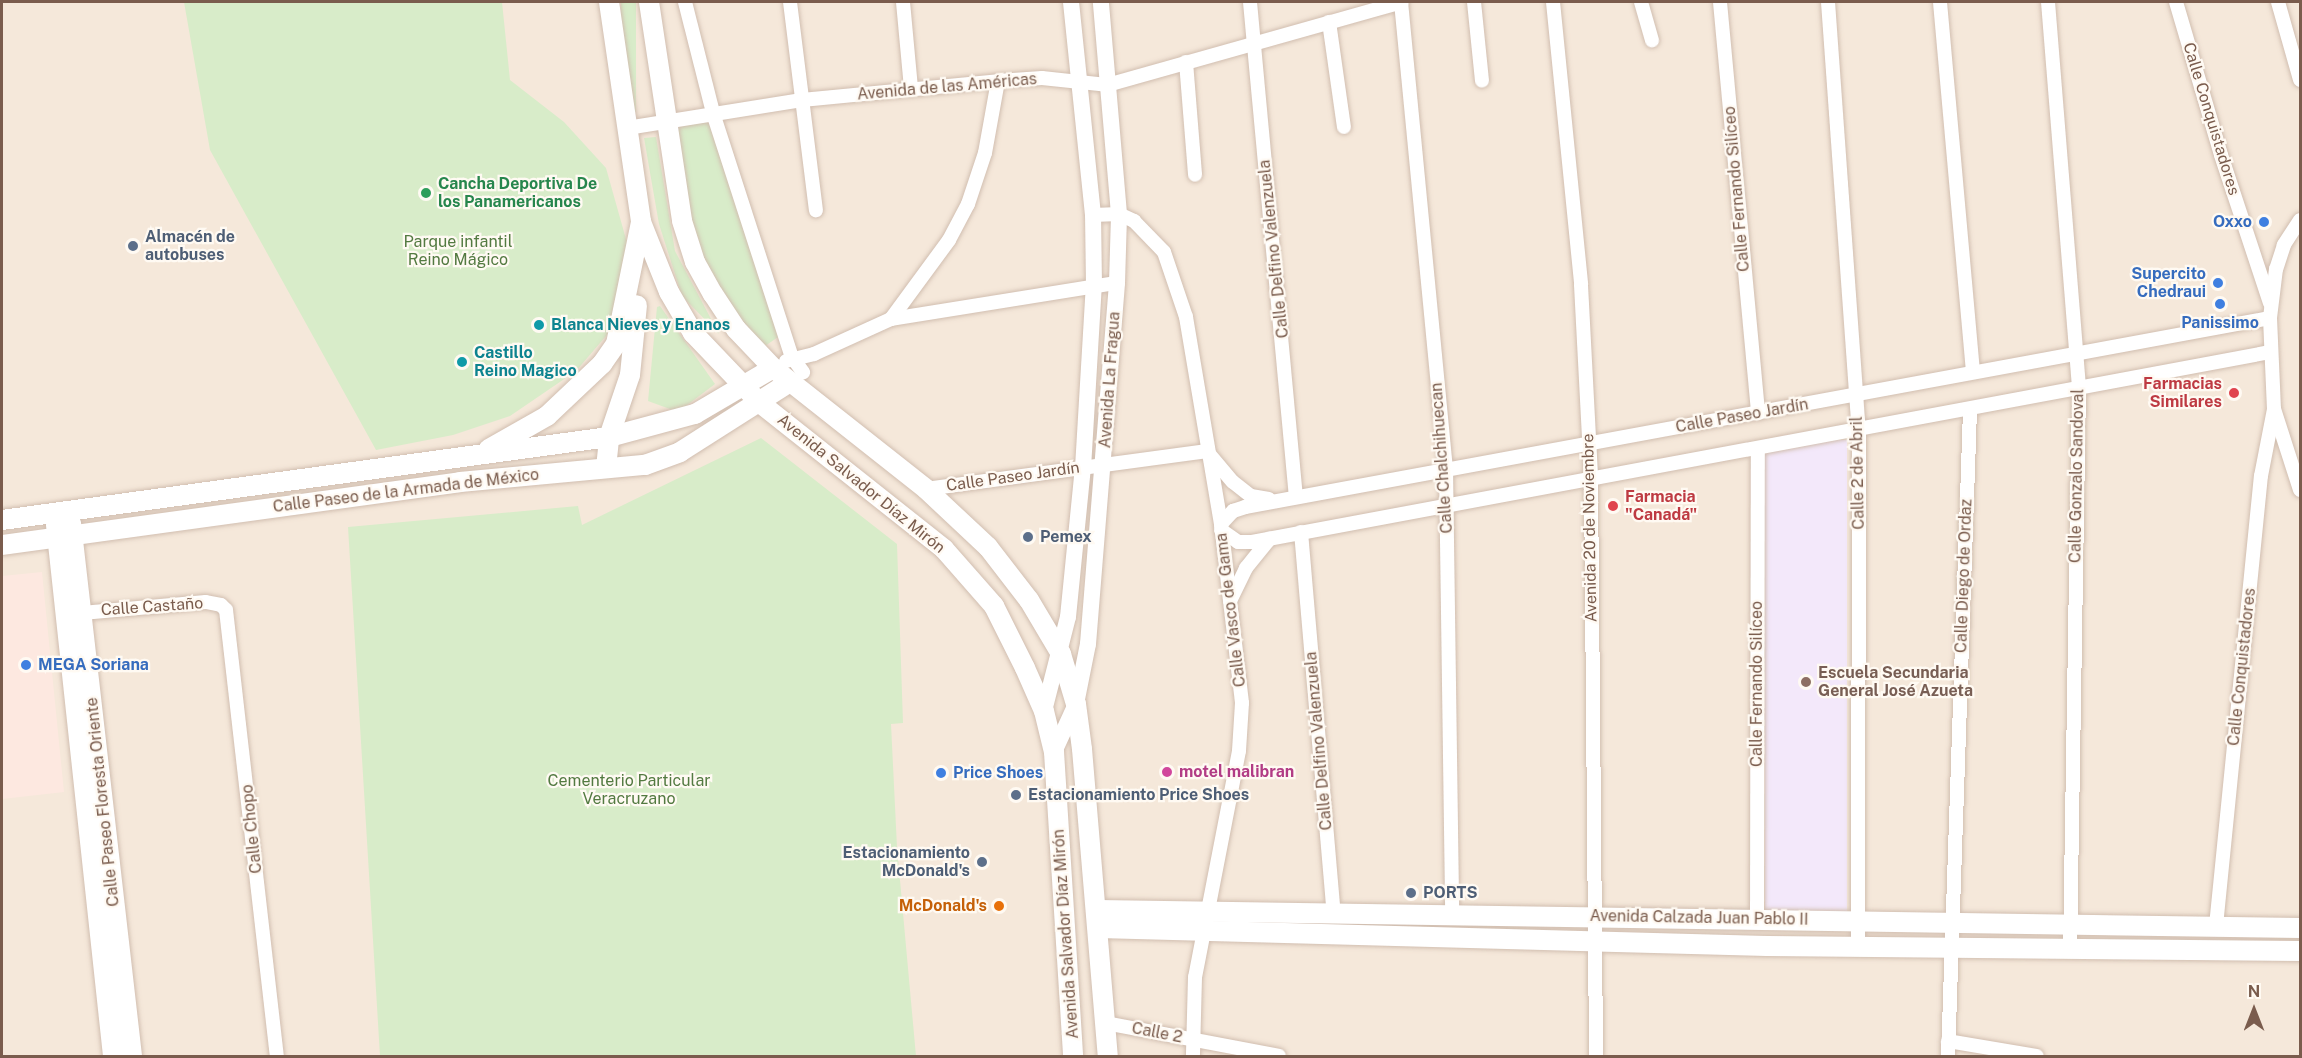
<!DOCTYPE html>
<html>
<head>
<meta charset="utf-8">
<style>
	body { margin:0 }
	#map { position:relative; width:2302px; height:1058px; overflow:hidden; background:#fdf6ec; font-family:"Public Sans",sans-serif }
	div>[style] { position:absolute }
	.residential>* { inset:0; background:#f5e8da; transform-origin:0 0 }
	.commercial>* { inset:0; background:#fde8e0 }
	.education>* { inset:0; background:#f3e8fa; transform-origin:0 0 }
	.green>* { inset:0; background:#d8ecc9; transform-origin:0 0 }
	.roads { filter:drop-shadow(0 0 2px #d1beb0) drop-shadow(0 0 2px #d1beb0) }
	.minor>* { height:14px; margin:-7px; padding:0 7px; transform-origin:7px; border-radius:7px; background:#fff }
	.tertiary>* { height:16px; margin:-8px; padding:0 8px; transform-origin:8px; border-radius:8px; background:#fff }
	.secondary>* { height:20px; margin:-10px; padding:0 10px; transform-origin:10px; border-radius:10px; background:#fff }
	.dots>* { width:16px; height:16px; translate:-50% -50%; box-sizing:border-box; border:3px solid #fffaf3; border-radius:50% }
	span { translate:-50% -50%; white-space:nowrap; text-align:center; line-height:1.15; -webkit-text-stroke:4.5px #fffaf3; paint-order:stroke }
	.street-label { font-size:16px; color:#7a5c4d }
	.leisure-label { font-size:16px; color:#27864d; font-weight:700 }
	.left { translate:0 -50%; text-align:left }
	.shop-label { font-size:16px; color:#366cbe; font-weight:700 }
	.right { translate:-100% -50%; text-align:right }
	.service-label { font-size:16px; color:#4e5e75; font-weight:700 }
	.park-label { font-size:16px; color:#537a41 }
	.culture-label { font-size:16px; color:#0d838f; font-weight:700 }
	.health-label { font-size:16px; color:#be3a42; font-weight:700 }
	.education-label { font-size:16px; color:#785e54; font-weight:700 }
	.hotel-label { font-size:16px; color:#b23c85; font-weight:700 }
	.food-label { font-size:16px; color:#c56008; font-weight:700 }
	.frame { position:absolute; inset:0; border:3px solid #7a5c4d; pointer-events:none }
	.north { position:absolute; left:2224px; top:980px; width:60px; height:60px; -webkit-text-stroke:4px #fffaf3; paint-order:stroke; rotate:0deg; font-size:16px; font-weight:700; line-height:24px; text-align:center; color:#7a5c4d }
	.north::after { content:''; display:block; margin:auto; width:21px; height:27px; background:#7a5c4d; clip-path:polygon(50% 0,100% 100%,50% 72%,0 100%) }
</style>
</head>
<body>
<div id="map">
	<div class="residential">
		<div style="left:2px;top:2px;width:2298px;height:1054px"></div>
	</div>
	<div class="commercial">
		<div style="clip-path:polygon(42px 572px,64px 792px,2px 799px,2px 576px)"></div>
	</div>
	<div class="education">
		<div style="left:1847px;top:440px;width:472px;height:82px;rotate:90deg"></div>
	</div>
	<div class="green">
		<div style="clip-path:polygon(184px 2px,502px 2px,510px 80px,564px 122px,606px 168px,631px 257px,612px 329px,576px 371px,510px 416px,453px 435px,376px 450px,210px 150px)"></div>
		<div style="left:621px;top:2px;width:15px;height:110px"></div>
		<div style="clip-path:polygon(708px 121px,781px 335px,765px 346px,717px 293px,686px 213px,677px 157px,678px 127px)"></div>
		<div style="clip-path:polygon(656px 137px,675px 251px,719px 334px,682px 296px,659px 224px,644px 138px)"></div>
		<div style="clip-path:polygon(660px 306px,715px 384px,678px 412px,648px 401px,657px 307px)"></div>
		<div style="clip-path:polygon(761px 438px,897px 544px,903px 723px,891px 724px,897px 847px,916px 1056px,380px 1056px,348px 527px,578px 506px,582px 525px)"></div>
	</div>
	<div class="roads">
		<div class="minor">
			<div style="left:685px;top:2px;width:114px;rotate:75.8deg"></div>
			<div style="left:713px;top:113px;width:256px;rotate:72.1deg"></div>
			<div style="left:792px;top:357px;width:19px;rotate:54deg"></div>
			<div style="left:790px;top:2px;width:210px;rotate:82.9deg"></div>
			<div style="left:903px;top:2px;width:87px;rotate:84.7deg"></div>
			<div style="left:1250px;top:2px;width:497px;rotate:84.7deg"></div>
			<div style="left:1401px;top:2px;width:469px;rotate:84.5deg"></div>
			<div style="left:1446px;top:469px;width:447px;rotate:89.2deg"></div>
			<div style="left:1474px;top:2px;width:79px;rotate:84.2deg"></div>
			<div style="left:1553px;top:2px;width:284px;rotate:84.3deg"></div>
			<div style="left:1581px;top:285px;width:194px;rotate:87deg"></div>
			<div style="left:1591px;top:479px;width:577px;rotate:89.5deg"></div>
			<div style="left:1641px;top:2px;width:40px;rotate:74deg"></div>
			<div style="left:1720px;top:2px;width:413px;rotate:84.7deg"></div>
			<div style="left:1828px;top:2px;width:429px;rotate:85.9deg"></div>
			<div style="left:1859px;top:430px;width:516px;rotate:90.11deg"></div>
			<div style="left:1940px;top:2px;width:371px;rotate:84.9deg"></div>
			<div style="left:2048px;top:2px;width:387px;rotate:85.4deg"></div>
			<div style="left:2079px;top:388px;width:563px;rotate:90.92deg"></div>
			<div style="left:2176px;top:2px;width:159px;rotate:73.6deg"></div>
			<div style="left:2221px;top:155px;width:156px;rotate:71.7deg"></div>
			<div style="left:2278px;top:2px;width:81px;rotate:74.2deg"></div>
			<div style="left:1329px;top:22px;width:106px;rotate:81.9deg"></div>
			<div style="left:1186px;top:62px;width:113px;rotate:85.4deg"></div>
			<div style="left:627px;top:128px;width:177px;rotate:-9.1deg"></div>
			<div style="left:802px;top:100px;width:197px;rotate:-5.5deg"></div>
			<div style="left:998px;top:81px;width:44px;rotate:-3.9deg"></div>
			<div style="left:1042px;top:78px;width:65px;rotate:6.1deg"></div>
			<div style="left:1107px;top:85px;width:306px;rotate:-15.7deg"></div>
			<div style="left:1093px;top:215px;width:26px;rotate:-2deg"></div>
			<div style="left:1119px;top:214px;width:17px;rotate:25deg"></div>
			<div style="left:1134px;top:221px;width:43px;rotate:45.9deg"></div>
			<div style="left:1164px;top:252px;width:69px;rotate:71.3deg"></div>
			<div style="left:1186px;top:317px;width:210px;rotate:80.4deg"></div>
			<div style="left:1221px;top:524px;width:180px;rotate:83.3deg"></div>
			<div style="left:1242px;top:703px;width:48px;rotate:93.6deg"></div>
			<div style="left:1239px;top:751px;width:230px;rotate:101deg"></div>
			<div style="left:1195px;top:977px;width:79px;rotate:91.5deg"></div>
			<div style="left:2300px;top:220px;width:30px;rotate:123deg"></div>
			<div style="left:2284px;top:245px;width:25px;rotate:108deg"></div>
			<div style="left:2276px;top:269px;width:49px;rotate:97deg"></div>
			<div style="left:2270px;top:318px;width:91px;rotate:87.5deg"></div>
			<div style="left:2274px;top:409px;width:85px;rotate:72.2deg"></div>
			<div style="left:891px;top:319px;width:98px;rotate:-53.7deg"></div>
			<div style="left:949px;top:240px;width:41px;rotate:-62.2deg"></div>
			<div style="left:968px;top:204px;width:54px;rotate:-71.6deg"></div>
			<div style="left:985px;top:153px;width:73px;rotate:-79.8deg"></div>
			<div style="left:786px;top:361px;width:29px;rotate:-14deg"></div>
			<div style="left:814px;top:354px;width:85px;rotate:-24.4deg"></div>
			<div style="left:891px;top:319px;width:229px;rotate:-9.1deg"></div>
			<div style="left:1210px;top:455px;width:35px;rotate:50deg"></div>
			<div style="left:1233px;top:482px;width:23px;rotate:38deg"></div>
			<div style="left:1251px;top:496px;width:18px;rotate:9deg"></div>
			<div style="left:926px;top:489px;width:284px;rotate:-7.7deg"></div>
			<div style="left:1221px;top:524px;width:18px;rotate:-47deg"></div>
			<div style="left:1233px;top:511px;width:13px;rotate:-18deg"></div>
			<div style="left:1245px;top:507px;width:1042px;rotate:-10.45deg"></div>
			<div style="left:1221px;top:530px;width:21px;rotate:35deg"></div>
			<div style="left:1238px;top:542px;width:14px"></div>
			<div style="left:1252px;top:542px;width:1036px;rotate:-10.57deg"></div>
			<div style="left:1301px;top:532px;width:383px;rotate:85.1deg"></div>
			<div style="left:1230px;top:601px;width:37px;rotate:-64deg"></div>
			<div style="left:1246px;top:568px;width:38px;rotate:-51deg"></div>
			<div style="left:82px;top:613px;width:124px;rotate:-5.1deg"></div>
			<div style="left:206px;top:602px;width:15px;rotate:11deg"></div>
			<div style="left:221px;top:605px;width:7px;rotate:45deg"></div>
			<div style="left:226px;top:610px;width:449px;rotate:83.5deg"></div>
			<div style="left:1757px;top:919px;width:469px;rotate:-89.9deg"></div>
			<div style="left:2216px;top:926px;width:452px;rotate:-84.3deg"></div>
			<div style="left:2261px;top:476px;width:68px;rotate:-79deg"></div>
			<div style="left:1105px;top:1023px;width:177px;rotate:10.7deg"></div>
			<div style="left:1948px;top:1041px;width:90px;rotate:9.6deg"></div>
			<div style="left:1948px;top:1056px;width:646px;rotate:-88.05deg"></div>
		</div>
		<div class="tertiary">
			<div style="left:1044px;top:711px;width:97px;rotate:-75.7deg"></div>
			<div style="left:1068px;top:617px;width:150px;rotate:-84.3deg"></div>
			<div style="left:1083px;top:468px;width:183px;rotate:-86.6deg"></div>
			<div style="left:1094px;top:285px;width:70px;rotate:-90.8deg"></div>
			<div style="left:1093px;top:215px;width:214px;rotate:-95.9deg"></div>
			<div style="left:1054px;top:752px;width:53px;rotate:-65.4deg"></div>
			<div style="left:1076px;top:704px;width:61px;rotate:-78.7deg"></div>
			<div style="left:1088px;top:644px;width:362px;rotate:-85.4deg"></div>
			<div style="left:1117px;top:283px;width:69px;rotate:-88.3deg"></div>
			<div style="left:1119px;top:214px;width:213px;rotate:-94.9deg"></div>
		</div>
		<div class="secondary">
			<div style="left:609px;top:2px;width:222px;rotate:81.7deg"></div>
			<div style="left:641px;top:222px;width:75px;rotate:68.2deg"></div>
			<div style="left:669px;top:292px;width:48px;rotate:59.7deg"></div>
			<div style="left:693px;top:333px;width:97px;rotate:46.3deg"></div>
			<div style="left:760px;top:403px;width:235px;rotate:38.4deg"></div>
			<div style="left:944px;top:549px;width:76px;rotate:48.7deg"></div>
			<div style="left:994px;top:606px;width:69px;rotate:63.4deg"></div>
			<div style="left:1025px;top:668px;width:47px;rotate:66.2deg"></div>
			<div style="left:1044px;top:711px;width:42px;rotate:76.3deg"></div>
			<div style="left:1054px;top:752px;width:305px;rotate:86.4deg"></div>
			<div style="left:649px;top:2px;width:221px;rotate:81.4deg"></div>
			<div style="left:682px;top:221px;width:43px;rotate:72.4deg"></div>
			<div style="left:695px;top:262px;width:37px;rotate:61deg"></div>
			<div style="left:713px;top:294px;width:42px;rotate:56.7deg"></div>
			<div style="left:736px;top:329px;width:54px;rotate:46.5deg"></div>
			<div style="left:773px;top:368px;width:195px;rotate:38.3deg"></div>
			<div style="left:926px;top:489px;width:85px;rotate:43.1deg"></div>
			<div style="left:988px;top:547px;width:67px;rotate:52.3deg"></div>
			<div style="left:1029px;top:600px;width:63px;rotate:59.3deg"></div>
			<div style="left:1061px;top:654px;width:52px;rotate:73.3deg"></div>
			<div style="left:1076px;top:704px;width:45px;rotate:82.4deg"></div>
			<div style="left:1082px;top:749px;width:308px;rotate:85.2deg"></div>
			<div style="left:489px;top:449px;width:67px;rotate:-29.6deg"></div>
			<div style="left:547px;top:416px;width:76px;rotate:-43.4deg"></div>
			<div style="left:602px;top:364px;width:24px;rotate:-55deg"></div>
			<div style="left:616px;top:344px;width:125px;rotate:-78.4deg"></div>
			<div style="left:606px;top:468px;width:31px;rotate:-84deg"></div>
			<div style="left:609px;top:437px;width:65px;rotate:-71.3deg"></div>
			<div style="left:630px;top:375px;width:70px;rotate:-84.3deg"></div>
			<div style="left:2px;top:520px;width:613px;rotate:-7.79deg"></div>
			<div style="left:609px;top:437px;width:89px;rotate:-15deg"></div>
			<div style="left:695px;top:414px;width:91px;rotate:-30.5deg"></div>
			<div style="left:71px;top:523px;width:536px;rotate:83.47deg"></div>
			<div style="left:56px;top:525px;width:534px;rotate:83.87deg"></div>
			<div style="left:2px;top:545px;width:462px;rotate:-7.8deg"></div>
			<div style="left:460px;top:482px;width:186px;rotate:-5.3deg"></div>
			<div style="left:645px;top:465px;width:37px;rotate:-20deg"></div>
			<div style="left:680px;top:452px;width:130px;rotate:-32.5deg"></div>
			<div style="left:1098px;top:910px;width:1202px;rotate:0.86deg"></div>
			<div style="left:1099px;top:928px;width:668px;rotate:1.54deg"></div>
			<div style="left:1767px;top:946px;width:533px;rotate:0.54deg"></div>
		</div>
	</div>
	<div class="dots">
		<div style="left:426px;top:193px;background:#2e9e5b"></div>
		<div style="left:2264px;top:222px;background:#3f7fe0"></div>
		<div style="left:133px;top:246px;background:#5c6f8a"></div>
		<div style="left:2218px;top:283px;background:#3f7fe0"></div>
		<div style="left:2220px;top:304px;background:#3f7fe0"></div>
		<div style="left:539px;top:325px;background:#0f9aa8"></div>
		<div style="left:462px;top:362px;background:#0f9aa8"></div>
		<div style="left:2234px;top:393px;background:#e0444e"></div>
		<div style="left:1613px;top:506px;background:#e0444e"></div>
		<div style="left:1028px;top:537px;background:#5c6f8a"></div>
		<div style="left:26px;top:665px;background:#3f7fe0"></div>
		<div style="left:1806px;top:682px;background:#8d6e63"></div>
		<div style="left:1167px;top:772px;background:#d1479c"></div>
		<div style="left:941px;top:773px;background:#3f7fe0"></div>
		<div style="left:1016px;top:795px;background:#5c6f8a"></div>
		<div style="left:982px;top:862px;background:#5c6f8a"></div>
		<div style="left:1411px;top:893px;background:#5c6f8a"></div>
		<div style="left:999px;top:906px;background:#e8710a"></div>
	</div>
	<div class="street-label">
		<span style="left:947px;top:87px;rotate:-5deg">Avenida de las Américas</span>
		<span style="left:2211px;top:119px;rotate:73deg">Calle Conquistadores</span>
		<span style="left:1737px;top:189px;rotate:-95deg">Calle Fernando Silíceo</span>
		<span style="left:1274px;top:249px;rotate:-96deg">Calle Delfino Valenzuela</span>
		<span style="left:1110px;top:380px;rotate:-86deg">Avenida La Fragua</span>
		<span style="left:1742px;top:416px;rotate:-10deg">Calle Paseo Jardín</span>
		<span style="left:1442px;top:458px;rotate:-94deg">Calle Chalchihuecan</span>
		<span style="left:1858px;top:473px;rotate:-91deg">Calle 2 de Abril</span>
		<span style="left:2077px;top:476px;rotate:-89deg">Calle Gonzalo Sandoval</span>
		<span style="left:1013px;top:477px;rotate:-8deg">Calle Paseo Jardín</span>
		<span style="left:861px;top:484px;rotate:39deg">Avenida Salvador Díaz Mirón</span>
		<span style="left:406px;top:491px;rotate:-7deg">Calle Paseo de la Armada de México</span>
		<span style="left:1590px;top:528px;rotate:-91deg">Avenida 20 de Noviembre</span>
		<span style="left:1964px;top:576px;rotate:-88deg">Calle Diego de Ordaz</span>
		<span style="left:152px;top:607px;rotate:-4deg">Calle Castaño</span>
		<span style="left:1231px;top:610px;rotate:-97deg">Calle Vasco de Gama</span>
		<span style="left:2242px;top:667px;rotate:-84deg">Calle Conquistadores</span>
		<span style="left:1757px;top:684px;rotate:-90deg">Calle Fernando Silíceo</span>
		<span style="left:1319px;top:741px;rotate:-95deg">Calle Delfino Valenzuela</span>
		<span style="left:103px;top:802px;rotate:-96deg">Calle Paseo Floresta Oriente</span>
		<span style="left:252px;top:829px;rotate:-96deg">Calle Chopo</span>
		<span style="left:1699px;top:918px;rotate:1deg">Avenida Calzada Juan Pablo II</span>
		<span style="left:1066px;top:934px;rotate:-94deg">Avenida Salvador Díaz Mirón</span>
		<span style="left:1157px;top:1033px;rotate:11deg">Calle 2</span>
	</div>
	<div class="leisure-label">
		<span class="left" style="left:438px;top:193px">Cancha Deportiva De<br>los Panamericanos</span>
	</div>
	<div class="shop-label">
		<span class="right" style="left:2252px;top:222px">Oxxo</span>
		<span class="right" style="left:2206px;top:283px">Supercito<br>Chedraui</span>
		<span style="left:2220px;top:323px">Panissimo</span>
		<span class="left" style="left:38px;top:665px">MEGA Soriana</span>
		<span class="left" style="left:953px;top:773px">Price Shoes</span>
	</div>
	<div class="service-label">
		<span class="left" style="left:145px;top:246px">Almacén de<br>autobuses</span>
		<span class="left" style="left:1040px;top:537px">Pemex</span>
		<span class="left" style="left:1028px;top:795px">Estacionamiento Price Shoes</span>
		<span class="right" style="left:970px;top:862px">Estacionamiento<br>McDonald's</span>
		<span class="left" style="left:1423px;top:893px">PORTS</span>
	</div>
	<div class="park-label">
		<span style="left:458px;top:251px">Parque infantil<br>Reino Mágico</span>
		<span style="left:629px;top:790px">Cementerio Particular<br>Veracruzano</span>
	</div>
	<div class="culture-label">
		<span class="left" style="left:551px;top:325px">Blanca Nieves y Enanos</span>
		<span class="left" style="left:474px;top:362px">Castillo<br>Reino Magico</span>
	</div>
	<div class="health-label">
		<span class="right" style="left:2222px;top:393px">Farmacias<br>Similares</span>
		<span class="left" style="left:1625px;top:506px">Farmacia<br>"Canadá"</span>
	</div>
	<div class="education-label">
		<span class="left" style="left:1818px;top:682px">Escuela Secundaria<br>General José Azueta</span>
	</div>
	<div class="hotel-label">
		<span class="left" style="left:1179px;top:772px">motel malibran</span>
	</div>
	<div class="food-label">
		<span class="right" style="left:987px;top:906px">McDonald's</span>
	</div>
	<div class="frame"></div>
	<div class="north">N</div>
</div>
</body>
</html>
